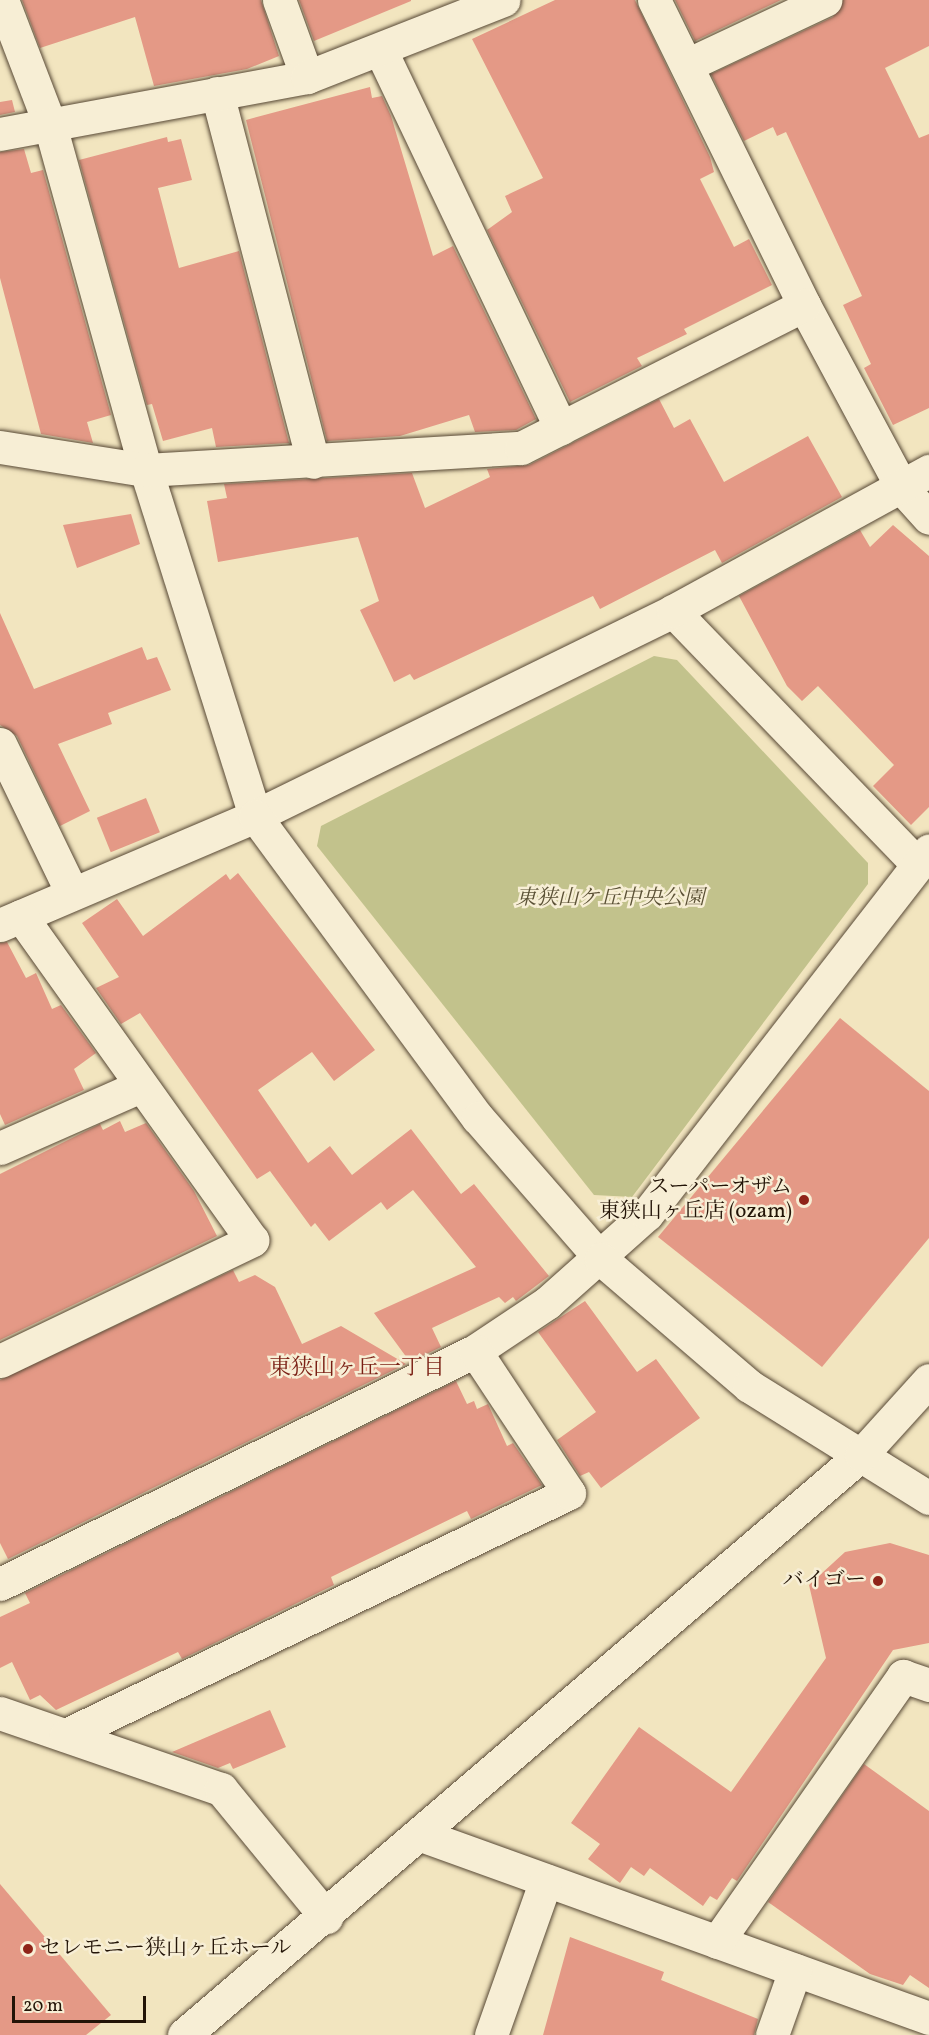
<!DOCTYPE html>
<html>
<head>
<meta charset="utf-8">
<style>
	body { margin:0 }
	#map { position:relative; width:929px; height:2035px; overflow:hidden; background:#f2e5bf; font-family:Vollkorn,"Noto Serif JP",serif }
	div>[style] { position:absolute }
	.green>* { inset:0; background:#c2c28c }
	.building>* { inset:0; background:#e49986; transform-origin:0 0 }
	.roads { filter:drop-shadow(0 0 2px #574835) drop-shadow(0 0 2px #574835) }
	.street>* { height:33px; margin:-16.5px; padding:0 16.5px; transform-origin:16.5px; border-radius:16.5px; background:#f7eed5 }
	.secondary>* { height:33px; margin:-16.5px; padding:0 16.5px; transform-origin:16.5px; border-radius:16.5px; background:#f7eed5 }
	.dots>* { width:16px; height:16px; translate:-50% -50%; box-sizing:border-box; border:3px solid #f7eed5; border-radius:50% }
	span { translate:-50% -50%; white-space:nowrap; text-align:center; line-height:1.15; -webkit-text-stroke:5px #f7eed5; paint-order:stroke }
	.park-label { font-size:21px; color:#5b5136; font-style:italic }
	.poi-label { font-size:21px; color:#231407 }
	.right { translate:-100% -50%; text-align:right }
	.left { translate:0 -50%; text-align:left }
	.neighbourhood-label { font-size:22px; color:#7a1f14 }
	.scale { position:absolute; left:12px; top:1996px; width:134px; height:27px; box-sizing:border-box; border:3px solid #231407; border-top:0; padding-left:8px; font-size:18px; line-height:21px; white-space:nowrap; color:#231407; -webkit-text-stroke:4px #f7eed5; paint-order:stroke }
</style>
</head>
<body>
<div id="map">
	<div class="green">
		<div style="clip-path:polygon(654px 656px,677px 660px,868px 863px,868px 884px,632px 1197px,594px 1195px,317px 846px,321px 826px)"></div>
	</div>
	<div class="building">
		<div style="clip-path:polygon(22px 0,261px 0,279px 56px,247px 69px,154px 86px,135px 17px,40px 48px)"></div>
		<div style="clip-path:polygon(299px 0,411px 0,411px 1px,314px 41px)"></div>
		<div style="clip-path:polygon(555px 0,635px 0,710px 157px,714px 172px,700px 179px,734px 247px,749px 239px,772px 285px,684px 329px,687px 334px,637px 358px,642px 366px,570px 402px,487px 230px,512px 212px,505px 196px,543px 178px,472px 39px)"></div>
		<div style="clip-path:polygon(675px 0,781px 0,695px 41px)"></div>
		<div style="clip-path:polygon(843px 0,929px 0,929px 46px,885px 68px,919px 138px,929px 134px,929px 408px,893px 425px,864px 368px,871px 364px,843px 305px,862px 296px,786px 132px,777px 136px,773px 127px,744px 141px,711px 74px,833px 17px)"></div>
		<div style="clip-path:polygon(370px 87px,372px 98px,382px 96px,391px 116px,433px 256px,453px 246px,536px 419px,516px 430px,475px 432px,469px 415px,400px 436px,327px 441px,246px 120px)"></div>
		<div style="clip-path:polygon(12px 100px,15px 112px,0 115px,0 102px)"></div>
		<div style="clip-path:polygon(167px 137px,168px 142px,181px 139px,192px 180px,158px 188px,179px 268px,239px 251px,289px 443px,216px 447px,212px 428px,163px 441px,152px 404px,147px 405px,79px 160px)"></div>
		<div style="clip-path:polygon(24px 149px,31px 173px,43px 170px,111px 415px,87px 422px,93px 443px,41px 434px,0 278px,0 152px)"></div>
		<div style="clip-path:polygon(659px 399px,674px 428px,690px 419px,724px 482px,808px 436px,842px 497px,722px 563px,715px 550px,600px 609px,593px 596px,414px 680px,410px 674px,394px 682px,360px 610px,379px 601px,358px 537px,218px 562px,207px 501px,227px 498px,224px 484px,412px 473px,425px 508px,490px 477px,487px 469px,529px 465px)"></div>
		<div style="clip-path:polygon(131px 514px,140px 544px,77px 568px,63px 525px)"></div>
		<div style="clip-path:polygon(893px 525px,929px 556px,929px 807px,911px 825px,873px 786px,894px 765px,818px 686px,802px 701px,787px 686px,739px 596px,860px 530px,870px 547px)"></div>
		<div style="clip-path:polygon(0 613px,34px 689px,142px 647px,147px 660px,157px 657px,171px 690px,108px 713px,112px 724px,58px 744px,90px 811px,60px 826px,17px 736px,0 725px)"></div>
		<div style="left:146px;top:798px;width:37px;height:53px;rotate:68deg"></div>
		<div style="clip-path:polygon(238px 873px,375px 1050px,334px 1081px,312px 1052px,258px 1090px,308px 1163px,330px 1146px,352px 1175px,411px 1129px,461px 1194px,474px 1184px,549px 1276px,516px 1301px,513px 1297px,505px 1303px,499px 1297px,432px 1328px,441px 1347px,410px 1362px,374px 1313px,476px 1267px,413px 1190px,387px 1210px,381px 1202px,329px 1241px,315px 1223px,311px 1227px,270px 1171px,257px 1179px,140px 1013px,121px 1024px,96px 988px,119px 977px,82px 923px,117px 899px,143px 936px,226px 874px,230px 880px)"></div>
		<div style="clip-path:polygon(7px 942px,26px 978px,36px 973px,52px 1009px,61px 1005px,96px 1053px,74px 1069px,84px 1090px,5px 1125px,0 1114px,0 943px)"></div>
		<div style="clip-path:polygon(840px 1018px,929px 1091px,929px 1238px,822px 1367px,658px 1237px)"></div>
		<div style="clip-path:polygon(120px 1121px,125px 1132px,146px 1123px,194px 1191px,217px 1236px,0 1340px,0 1174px,100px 1124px,103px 1130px)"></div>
		<div style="clip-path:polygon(233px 1270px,239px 1282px,255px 1275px,275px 1287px,302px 1344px,341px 1326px,406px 1364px,8px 1559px,0 1543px,0 1380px)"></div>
		<div style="clip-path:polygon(585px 1301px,637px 1372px,656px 1359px,700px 1418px,601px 1488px,589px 1472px,580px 1476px,557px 1440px,596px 1412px,538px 1332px)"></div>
		<div style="clip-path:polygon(456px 1381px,467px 1404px,474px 1401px,477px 1409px,488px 1404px,507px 1446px,513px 1443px,542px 1485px,471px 1519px,467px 1511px,331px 1577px,334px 1585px,182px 1659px,178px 1652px,56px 1710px,40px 1695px,30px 1700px,12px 1662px,0 1668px,0 1617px,30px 1603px,25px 1593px)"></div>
		<div style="clip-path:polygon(890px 1543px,929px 1555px,929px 1643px,893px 1650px,737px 1881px,732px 1878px,717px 1900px,710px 1896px,703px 1906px,650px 1868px,644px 1876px,631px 1867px,620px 1883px,588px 1859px,600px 1844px,571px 1823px,639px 1727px,731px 1792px,826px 1658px,809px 1585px,845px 1552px)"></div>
		<div style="clip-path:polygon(270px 1710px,286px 1747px,233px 1769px,230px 1763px,218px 1768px,172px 1752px)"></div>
		<div style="clip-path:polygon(864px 1764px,929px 1811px,929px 1988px,910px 1975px,903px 1985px,870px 1974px,768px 1902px)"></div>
		<div style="clip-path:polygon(0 1884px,111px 2015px,86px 2035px,0 2035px)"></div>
		<div style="clip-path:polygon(570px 1937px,664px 1972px,661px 1980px,758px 2019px,754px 2035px,543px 2035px)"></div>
	</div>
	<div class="roads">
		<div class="street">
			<div style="left:2px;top:0;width:134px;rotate:69deg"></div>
			<div style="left:50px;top:125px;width:358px;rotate:74.5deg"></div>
			<div style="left:146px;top:470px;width:363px;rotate:72.5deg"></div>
			<div style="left:279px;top:0;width:82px;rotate:70deg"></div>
			<div style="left:654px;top:0;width:340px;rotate:63.8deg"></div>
			<div style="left:804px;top:305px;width:208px;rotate:61.8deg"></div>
			<div style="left:902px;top:488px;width:40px;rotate:48deg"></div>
			<div style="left:381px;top:51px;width:418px;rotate:64.5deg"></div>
			<div style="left:687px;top:65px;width:153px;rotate:-25.2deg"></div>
			<div style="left:217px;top:93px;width:381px;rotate:75.4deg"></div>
			<div style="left:0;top:134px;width:312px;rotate:-10.5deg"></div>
			<div style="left:307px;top:77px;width:211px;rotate:-21.4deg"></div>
			<div style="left:0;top:447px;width:148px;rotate:9deg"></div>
			<div style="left:146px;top:470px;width:376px;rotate:-3.4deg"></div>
			<div style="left:521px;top:448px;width:317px;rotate:-26.8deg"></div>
			<div style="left:673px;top:611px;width:351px;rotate:46deg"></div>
			<div style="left:0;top:744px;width:165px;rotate:64.2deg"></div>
			<div style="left:0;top:925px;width:277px;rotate:-23.1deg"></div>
			<div style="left:255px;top:816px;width:466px;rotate:-26.1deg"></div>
			<div style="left:673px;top:611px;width:292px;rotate:-28.7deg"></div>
			<div style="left:0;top:1148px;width:151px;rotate:-23.8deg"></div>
			<div style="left:0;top:1361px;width:280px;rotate:-25.6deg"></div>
			<div style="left:252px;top:1240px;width:398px;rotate:-125.5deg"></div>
			<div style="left:0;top:1584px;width:529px;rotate:-26.13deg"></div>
			<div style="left:475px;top:1351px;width:87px;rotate:-33.7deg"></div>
			<div style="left:547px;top:1303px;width:134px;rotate:-41.7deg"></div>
			<div style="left:647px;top:1214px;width:460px;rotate:-52.2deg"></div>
			<div style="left:0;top:1713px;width:234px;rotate:19deg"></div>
			<div style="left:221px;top:1789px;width:166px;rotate:50.6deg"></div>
			<div style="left:66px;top:1735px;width:558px;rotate:-25.69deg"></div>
			<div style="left:569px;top:1493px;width:170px;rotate:-123.5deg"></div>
			<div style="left:421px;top:1835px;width:540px;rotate:19.81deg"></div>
			<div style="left:717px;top:1942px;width:325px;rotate:-55deg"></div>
			<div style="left:903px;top:1676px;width:28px;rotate:19deg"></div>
			<div style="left:491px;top:2035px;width:164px;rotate:-70.5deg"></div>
			<div style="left:772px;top:2035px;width:69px;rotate:-70.5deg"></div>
		</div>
		<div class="secondary">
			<div style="left:255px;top:816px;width:375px;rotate:53.6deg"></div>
			<div style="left:478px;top:1118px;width:187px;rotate:48.9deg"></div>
			<div style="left:601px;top:1259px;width:195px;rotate:40.6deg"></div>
			<div style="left:749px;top:1386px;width:212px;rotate:31.9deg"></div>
			<div style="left:184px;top:2035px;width:891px;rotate:-40.59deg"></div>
			<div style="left:861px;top:1455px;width:101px;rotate:-47.8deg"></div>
		</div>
	</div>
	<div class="dots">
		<div style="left:804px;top:1200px;background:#8f2418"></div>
		<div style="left:878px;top:1581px;background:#8f2418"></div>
		<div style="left:28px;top:1949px;background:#8f2418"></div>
	</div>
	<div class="park-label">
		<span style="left:610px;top:899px">東狭山ケ丘中央公園</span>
	</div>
	<div class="poi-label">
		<span class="right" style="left:792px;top:1200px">スーパーオザム<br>東狭山ヶ丘店 (ozam)</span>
		<span class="right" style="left:866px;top:1581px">バイゴー</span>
		<span class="left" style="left:40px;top:1949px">セレモニー狭山ヶ丘ホール</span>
	</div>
	<div class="neighbourhood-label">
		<span style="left:357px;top:1369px">東狭山ヶ丘一丁目</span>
	</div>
	<div class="scale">20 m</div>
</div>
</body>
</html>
